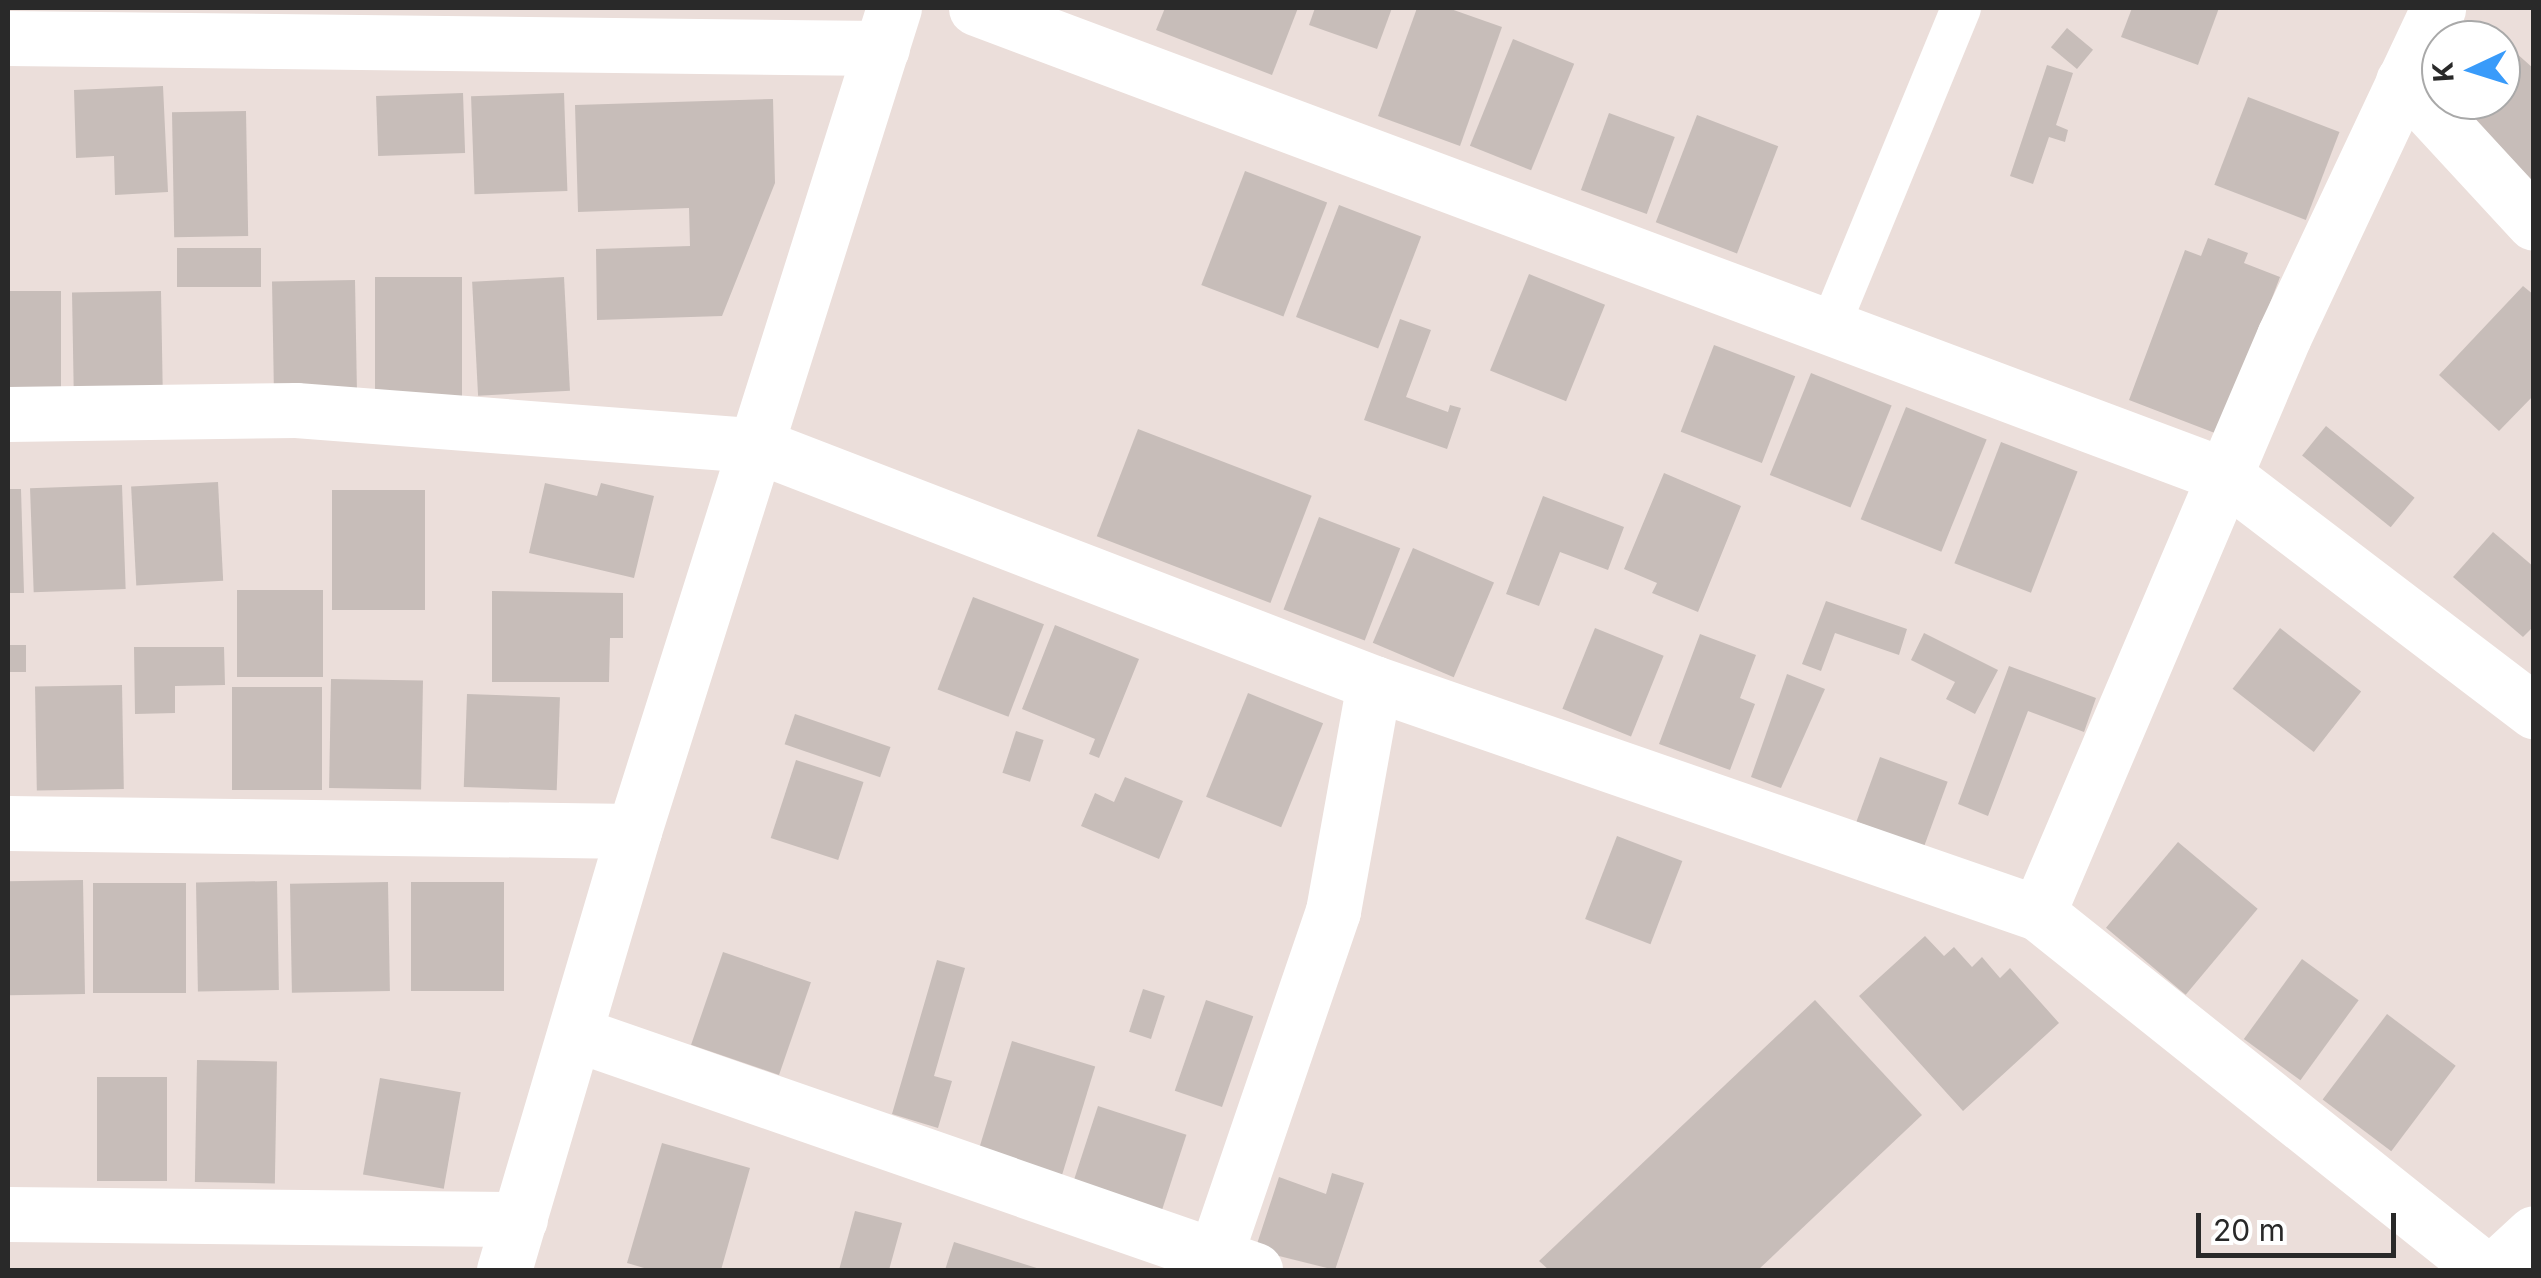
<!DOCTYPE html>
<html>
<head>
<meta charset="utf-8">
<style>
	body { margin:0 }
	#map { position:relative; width:2541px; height:1278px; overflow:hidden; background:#ebdeda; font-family:Inter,sans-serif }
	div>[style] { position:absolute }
	.building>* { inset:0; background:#c7bdb9; transform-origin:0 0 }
	.lane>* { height:40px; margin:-20px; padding:0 20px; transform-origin:20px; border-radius:20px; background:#fff }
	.street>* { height:55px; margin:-27.5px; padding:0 27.5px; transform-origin:27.5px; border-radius:27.5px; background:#fff }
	span { translate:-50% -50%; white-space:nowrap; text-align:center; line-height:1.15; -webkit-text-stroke:8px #fff; paint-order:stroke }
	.frame { position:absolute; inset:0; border:10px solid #292929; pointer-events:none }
	.north { position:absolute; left:2421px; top:20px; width:100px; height:100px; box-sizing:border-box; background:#fff; border:2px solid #a9a9a9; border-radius:50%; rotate:266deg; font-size:28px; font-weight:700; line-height:40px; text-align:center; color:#292929 }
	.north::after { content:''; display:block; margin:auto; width:35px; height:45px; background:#399bfa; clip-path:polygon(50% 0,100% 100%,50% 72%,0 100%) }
	.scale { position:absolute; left:2196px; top:1213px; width:200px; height:45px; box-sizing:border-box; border:5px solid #292929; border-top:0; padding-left:12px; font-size:30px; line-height:35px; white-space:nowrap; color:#292929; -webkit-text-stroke:8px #fff; paint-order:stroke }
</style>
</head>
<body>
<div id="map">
	<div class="building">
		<div style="clip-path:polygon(1165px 8px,1298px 8px,1272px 75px,1156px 30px)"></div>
		<div style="clip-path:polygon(1315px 8px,1392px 8px,1377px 49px,1309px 25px)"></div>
		<div style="clip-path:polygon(1417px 8px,1448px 8px,1502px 27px,1460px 146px,1378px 116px)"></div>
		<div style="clip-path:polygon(2132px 8px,2219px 8px,2198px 65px,2121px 37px)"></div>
		<div style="left:2067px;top:28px;width:34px;height:25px;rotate:40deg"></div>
		<div style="left:1513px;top:39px;width:66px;height:115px;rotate:22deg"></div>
		<div style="clip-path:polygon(2505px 43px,2534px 69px,2534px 185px,2454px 100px,2501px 100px)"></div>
		<div style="clip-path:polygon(2047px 65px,2073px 73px,2056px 125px,2068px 130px,2065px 142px,2049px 137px,2033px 184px,2010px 176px)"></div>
		<div style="clip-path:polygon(163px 86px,168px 192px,115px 195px,114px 156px,76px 158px,74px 90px)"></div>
		<div style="left:463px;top:93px;width:60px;height:87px;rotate:88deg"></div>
		<div style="left:564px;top:93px;width:98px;height:93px;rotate:88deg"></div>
		<div style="left:2248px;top:97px;width:98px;height:94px;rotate:21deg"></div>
		<div style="clip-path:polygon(773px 99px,775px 183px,722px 316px,597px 320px,596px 249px,690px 246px,689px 208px,578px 212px,575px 105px)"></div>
		<div style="left:246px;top:111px;width:125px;height:74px;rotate:89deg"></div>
		<div style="left:1609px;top:113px;width:70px;height:82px;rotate:20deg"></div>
		<div style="left:1697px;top:115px;width:87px;height:115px;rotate:21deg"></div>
		<div style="left:1245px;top:171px;width:88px;height:122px;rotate:21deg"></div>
		<div style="left:1339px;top:205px;width:88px;height:120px;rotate:21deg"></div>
		<div style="clip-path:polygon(2208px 238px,2248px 253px,2244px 263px,2280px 277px,2220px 435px,2129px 400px,2185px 250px,2201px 256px)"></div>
		<div style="left:177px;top:248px;width:84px;height:39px"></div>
		<div style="left:1529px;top:274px;width:82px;height:104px;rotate:22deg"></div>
		<div style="left:462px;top:277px;width:121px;height:87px;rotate:90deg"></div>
		<div style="left:564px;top:277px;width:114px;height:92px;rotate:87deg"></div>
		<div style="left:355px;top:280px;width:114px;height:83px;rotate:89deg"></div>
		<div style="clip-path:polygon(2523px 286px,2534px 295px,2534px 395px,2499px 431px,2439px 375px)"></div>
		<div style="left:8px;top:291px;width:53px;height:103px"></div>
		<div style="left:161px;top:291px;width:103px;height:89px;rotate:89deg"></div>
		<div style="clip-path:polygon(1400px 319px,1431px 330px,1406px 397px,1448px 412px,1450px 405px,1461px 408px,1447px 449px,1364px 420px)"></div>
		<div style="left:1714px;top:345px;width:87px;height:93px;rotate:21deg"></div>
		<div style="left:1811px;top:373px;width:87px;height:110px;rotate:22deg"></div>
		<div style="left:1906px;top:407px;width:87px;height:121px;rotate:22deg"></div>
		<div style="left:2326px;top:426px;width:114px;height:38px;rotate:39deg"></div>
		<div style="left:1138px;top:429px;width:186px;height:115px;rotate:21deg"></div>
		<div style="left:2001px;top:442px;width:82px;height:130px;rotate:21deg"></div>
		<div style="clip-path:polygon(1664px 473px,1741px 506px,1698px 612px,1652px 593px,1657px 583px,1624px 569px)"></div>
		<div style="left:218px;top:482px;width:99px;height:87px;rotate:87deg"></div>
		<div style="clip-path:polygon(545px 483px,597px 496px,601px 483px,654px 496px,634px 578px,529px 553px)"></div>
		<div style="left:122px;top:485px;width:104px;height:92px;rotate:88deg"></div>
		<div style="clip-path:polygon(8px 489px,21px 489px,24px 593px,8px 593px)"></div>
		<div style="left:332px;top:490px;width:93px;height:120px"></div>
		<div style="clip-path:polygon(1543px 496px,1624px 527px,1608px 570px,1560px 552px,1539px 606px,1506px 594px)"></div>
		<div style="left:1319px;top:517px;width:87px;height:99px;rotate:21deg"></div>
		<div style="clip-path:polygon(2493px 532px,2534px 567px,2534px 626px,2523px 637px,2453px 577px)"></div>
		<div style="left:1413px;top:548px;width:88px;height:103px;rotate:23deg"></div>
		<div style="left:237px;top:590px;width:86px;height:87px"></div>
		<div style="clip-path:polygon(492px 591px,623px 593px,623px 638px,610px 638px,609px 682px,492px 682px)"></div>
		<div style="left:973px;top:597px;width:76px;height:99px;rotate:21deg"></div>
		<div style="clip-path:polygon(1826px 601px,1907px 629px,1899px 655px,1835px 633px,1821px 671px,1802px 664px)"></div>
		<div style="clip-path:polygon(1055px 625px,1139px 659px,1099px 758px,1089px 754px,1095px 739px,1022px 709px)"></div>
		<div style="left:1595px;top:628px;width:74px;height:87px;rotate:22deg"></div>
		<div style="left:2280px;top:628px;width:103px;height:77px;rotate:38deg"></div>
		<div style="clip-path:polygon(1924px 633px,1998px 670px,1975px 714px,1946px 699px,1955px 682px,1911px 660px)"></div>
		<div style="clip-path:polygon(1700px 634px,1756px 655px,1740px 698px,1755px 704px,1730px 770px,1659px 744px)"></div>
		<div style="left:8px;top:645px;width:18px;height:27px"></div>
		<div style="clip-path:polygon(134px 647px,224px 647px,225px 685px,175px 686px,175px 713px,135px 714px)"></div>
		<div style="clip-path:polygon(2009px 666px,2096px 698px,2084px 732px,2028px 711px,1988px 816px,1958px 804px)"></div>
		<div style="clip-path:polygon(1787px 674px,1825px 689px,1781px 788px,1751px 777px)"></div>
		<div style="left:331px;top:679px;width:92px;height:109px;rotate:1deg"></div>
		<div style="left:122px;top:685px;width:104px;height:87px;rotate:89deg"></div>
		<div style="left:232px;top:687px;width:90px;height:103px"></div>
		<div style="left:1248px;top:693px;width:81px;height:112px;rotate:22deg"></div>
		<div style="left:467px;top:694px;width:93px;height:93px;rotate:2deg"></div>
		<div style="left:795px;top:714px;width:101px;height:32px;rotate:19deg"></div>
		<div style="left:1016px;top:731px;width:29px;height:44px;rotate:18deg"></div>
		<div style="left:1880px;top:757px;width:72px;height:69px;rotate:20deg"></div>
		<div style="left:796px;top:760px;width:71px;height:82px;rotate:18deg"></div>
		<div style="clip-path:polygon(1125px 777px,1183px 801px,1159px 859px,1081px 826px,1095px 793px,1114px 802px)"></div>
		<div style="left:1617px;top:836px;width:70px;height:89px;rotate:21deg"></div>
		<div style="left:2178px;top:842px;width:104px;height:112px;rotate:40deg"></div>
		<div style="left:83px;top:880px;width:114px;height:75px;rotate:89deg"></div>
		<div style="left:277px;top:881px;width:109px;height:81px;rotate:89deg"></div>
		<div style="left:388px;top:882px;width:109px;height:98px;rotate:89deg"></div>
		<div style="left:411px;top:882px;width:93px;height:109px"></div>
		<div style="left:186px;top:883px;width:110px;height:93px;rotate:90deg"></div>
		<div style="clip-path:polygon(1925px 936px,1944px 956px,1954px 947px,1972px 967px,1982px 957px,2000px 978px,2010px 968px,2059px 1023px,1963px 1111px,1859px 996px)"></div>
		<div style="left:723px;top:952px;width:93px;height:98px;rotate:19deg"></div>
		<div style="left:2302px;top:959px;width:70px;height:99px;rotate:36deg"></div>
		<div style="clip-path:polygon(937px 960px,965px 968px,934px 1076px,952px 1081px,938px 1128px,892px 1114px)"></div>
		<div style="left:1143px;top:989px;width:23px;height:45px;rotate:18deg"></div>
		<div style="left:1206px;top:1000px;width:50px;height:96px;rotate:19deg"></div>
		<div style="clip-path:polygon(1815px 1000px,1922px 1115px,1758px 1270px,1549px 1270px,1539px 1261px)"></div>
		<div style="left:2387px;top:1014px;width:86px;height:107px;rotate:37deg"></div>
		<div style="left:1012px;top:1041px;width:87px;height:114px;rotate:17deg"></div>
		<div style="left:197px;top:1060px;width:80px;height:122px;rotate:1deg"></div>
		<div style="left:97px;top:1077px;width:70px;height:104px"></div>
		<div style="left:380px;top:1078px;width:82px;height:98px;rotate:10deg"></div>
		<div style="left:1098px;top:1106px;width:93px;height:82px;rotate:18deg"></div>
		<div style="clip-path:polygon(662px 1143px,750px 1168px,721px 1270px,651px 1270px,627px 1263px)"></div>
		<div style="clip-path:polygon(1332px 1173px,1364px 1183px,1335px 1270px,1255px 1250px,1279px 1177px,1326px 1194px)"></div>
		<div style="clip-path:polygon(855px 1211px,902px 1223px,889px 1270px,839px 1270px)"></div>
		<div style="clip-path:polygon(954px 1242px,1043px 1270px,945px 1270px)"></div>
	</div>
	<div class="lane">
		<div style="left:1828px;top:331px;width:349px;rotate:-67.6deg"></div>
	</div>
	<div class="street">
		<div style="left:976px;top:8px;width:1333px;rotate:20.52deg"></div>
		<div style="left:2224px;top:475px;width:390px;rotate:37.3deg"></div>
		<div style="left:8px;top:38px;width:874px;rotate:0.66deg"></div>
		<div style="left:2403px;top:81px;width:193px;rotate:47.3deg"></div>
		<div style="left:8px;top:414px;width:288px;rotate:-0.8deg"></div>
		<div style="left:296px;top:410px;width:461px;rotate:4.4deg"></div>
		<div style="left:756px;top:445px;width:662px;rotate:21.06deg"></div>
		<div style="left:1374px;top:683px;width:232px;rotate:100.2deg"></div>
		<div style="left:1333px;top:911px;width:379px;rotate:108.9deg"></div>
		<div style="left:1374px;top:683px;width:703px;rotate:19.11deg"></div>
		<div style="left:2038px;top:913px;width:572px;rotate:38.61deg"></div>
		<div style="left:8px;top:823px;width:626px;rotate:0.73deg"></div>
		<div style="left:2038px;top:913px;width:627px;rotate:-66.91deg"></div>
		<div style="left:2284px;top:336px;width:362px;rotate:-64.8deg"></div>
		<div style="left:576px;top:1034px;width:719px;rotate:19.17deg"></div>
		<div style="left:8px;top:1214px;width:512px;rotate:0.56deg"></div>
		<div style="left:504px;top:1270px;width:458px;rotate:-73.5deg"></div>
		<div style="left:634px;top:831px;width:863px;rotate:-72.47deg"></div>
		<div style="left:2494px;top:1270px;width:54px;rotate:-42.8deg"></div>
	</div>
	<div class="frame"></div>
	<div class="north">K</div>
	<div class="scale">20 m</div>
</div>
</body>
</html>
